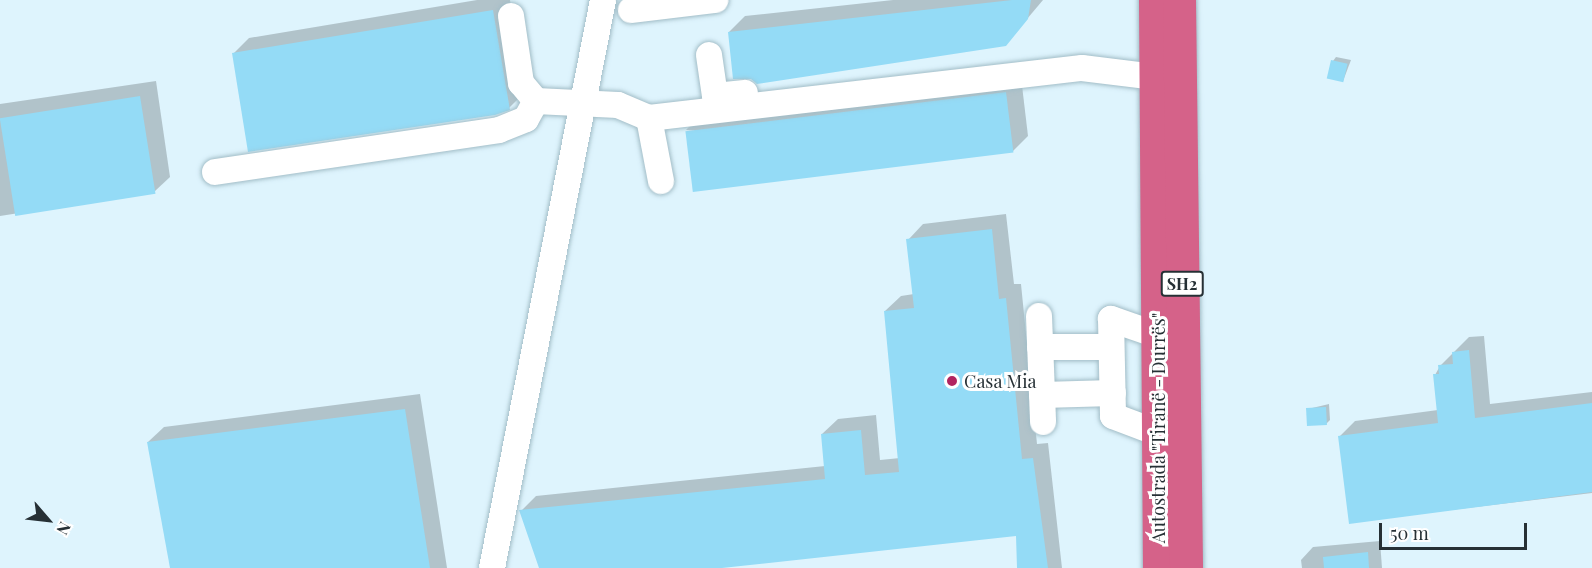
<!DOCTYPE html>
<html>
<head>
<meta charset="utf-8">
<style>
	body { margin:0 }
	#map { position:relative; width:1592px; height:568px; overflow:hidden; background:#def4fd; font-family:"Playfair Display",serif }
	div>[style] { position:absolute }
	.shadow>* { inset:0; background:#0003 }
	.building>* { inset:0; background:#94dbf6; transform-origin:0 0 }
	.roads { filter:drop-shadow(0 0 2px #a2bdc7) drop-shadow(0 0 2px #a2bdc7) }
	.minor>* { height:26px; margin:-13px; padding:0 13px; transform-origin:13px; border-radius:13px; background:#fff }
	.highway>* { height:33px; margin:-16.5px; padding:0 16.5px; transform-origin:16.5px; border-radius:16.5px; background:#d56289 }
	.dots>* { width:16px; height:16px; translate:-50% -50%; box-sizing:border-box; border:3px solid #fff; border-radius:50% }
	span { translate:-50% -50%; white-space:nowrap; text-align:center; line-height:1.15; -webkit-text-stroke:6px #fff; paint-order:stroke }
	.shield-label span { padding:2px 4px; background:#fff; border:2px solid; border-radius:4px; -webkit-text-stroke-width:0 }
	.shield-label { font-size:16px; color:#263035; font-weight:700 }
	.poi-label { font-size:18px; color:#263035 }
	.left { translate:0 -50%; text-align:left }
	.street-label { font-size:18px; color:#263035 }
	.north { position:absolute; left:18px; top:490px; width:60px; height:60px; -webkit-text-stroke:4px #fff; paint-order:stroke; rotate:118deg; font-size:16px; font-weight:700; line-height:24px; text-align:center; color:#263035 }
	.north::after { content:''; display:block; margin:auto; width:21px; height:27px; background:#263035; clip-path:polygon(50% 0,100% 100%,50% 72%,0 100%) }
	.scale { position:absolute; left:1379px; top:523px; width:148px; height:27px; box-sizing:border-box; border:3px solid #263035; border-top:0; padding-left:8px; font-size:18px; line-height:21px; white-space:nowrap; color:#263035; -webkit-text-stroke:4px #fff; paint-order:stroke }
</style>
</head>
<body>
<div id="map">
	<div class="shadow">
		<div style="clip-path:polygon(477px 0,510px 0,525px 92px,509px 108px,233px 54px,249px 38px)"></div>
		<div style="clip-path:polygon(893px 0,1043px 0,1005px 45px,729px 32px,745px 16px)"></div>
		<div style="clip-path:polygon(1336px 57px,1351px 60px,1343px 81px,1333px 61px)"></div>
		<div style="clip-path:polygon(1021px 77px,1028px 136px,1012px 152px,686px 130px,702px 114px)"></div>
		<div style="clip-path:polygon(156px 81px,170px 177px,154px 192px,0 216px,0 104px)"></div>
		<div style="clip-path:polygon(1006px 214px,1014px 284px,1021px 284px,1037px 444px,1048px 443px,1062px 568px,1018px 568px,1018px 535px,708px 568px,541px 568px,521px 511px,536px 496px,825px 466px,822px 434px,838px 419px,876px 415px,880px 460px,900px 458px,885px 311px,901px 296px,914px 294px,908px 240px,923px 224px)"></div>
		<div style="clip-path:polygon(1484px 336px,1490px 404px,1592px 392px,1592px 493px,1350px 522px,1340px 436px,1355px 421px,1438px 410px,1435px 375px,1440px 366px,1469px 337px)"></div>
		<div style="clip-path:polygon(420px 394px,447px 568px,172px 568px,148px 442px,164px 427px)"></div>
		<div style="clip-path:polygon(1329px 404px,1330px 420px,1326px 424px,1308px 409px)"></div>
		<div style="clip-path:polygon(1380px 541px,1382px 568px,1302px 568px,1301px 560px,1313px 547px)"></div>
	</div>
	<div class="building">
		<div style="clip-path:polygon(1012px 0,1031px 0,1028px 19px,1006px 46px,757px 84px,751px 79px,733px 79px,728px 32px)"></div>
		<div style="clip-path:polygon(493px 10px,510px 110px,495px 115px,248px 152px,232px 53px)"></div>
		<div style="left:1331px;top:60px;width:17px;height:19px;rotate:13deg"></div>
		<div style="left:1006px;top:92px;width:61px;height:323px;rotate:83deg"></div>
		<div style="left:140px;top:96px;width:99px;height:142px;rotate:81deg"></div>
		<div style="clip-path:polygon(992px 229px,999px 299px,1006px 298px,1022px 459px,1033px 458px,1048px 568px,1017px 568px,1016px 536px,722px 568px,539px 568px,519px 510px,825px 479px,821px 434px,861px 430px,865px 475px,899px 472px,884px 311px,914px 308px,906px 239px)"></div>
		<div style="clip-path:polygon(1469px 350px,1475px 418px,1592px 403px,1592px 492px,1349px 524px,1338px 436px,1438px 423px,1433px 374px,1439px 374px,1438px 365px,1453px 364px,1452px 352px)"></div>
		<div style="left:1326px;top:407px;width:18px;height:20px;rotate:87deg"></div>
		<div style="clip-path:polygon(405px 409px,430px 568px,170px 568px,147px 442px)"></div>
		<div style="clip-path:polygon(1368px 552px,1369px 568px,1324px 568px,1323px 557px)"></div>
	</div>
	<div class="roads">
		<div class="minor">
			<div style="left:631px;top:10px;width:85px;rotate:-6.8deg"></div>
			<div style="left:511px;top:16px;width:68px;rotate:81.5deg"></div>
			<div style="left:521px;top:83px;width:23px;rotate:50deg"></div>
			<div style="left:536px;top:101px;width:82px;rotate:2.8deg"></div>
			<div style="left:618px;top:105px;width:34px;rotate:23deg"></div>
			<div style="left:709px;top:55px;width:41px;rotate:81.7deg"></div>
			<div style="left:715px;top:96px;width:30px;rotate:-6deg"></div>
			<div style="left:215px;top:172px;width:287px;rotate:-8.4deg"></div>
			<div style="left:499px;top:130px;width:29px;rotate:-22deg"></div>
			<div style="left:526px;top:119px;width:21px;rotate:-61deg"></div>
			<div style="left:661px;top:181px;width:64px;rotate:-100.8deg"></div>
			<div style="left:649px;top:118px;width:436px;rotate:-6.6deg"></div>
			<div style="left:1082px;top:68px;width:74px;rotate:7deg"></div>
			<div style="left:1039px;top:316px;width:106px;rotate:87.8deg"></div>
			<div style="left:1157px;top:335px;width:49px;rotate:-160.8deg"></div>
			<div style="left:1111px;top:319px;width:97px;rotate:88.8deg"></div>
			<div style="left:1113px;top:416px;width:48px;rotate:20.7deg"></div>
			<div style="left:1040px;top:347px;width:71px"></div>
			<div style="left:1042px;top:395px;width:71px;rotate:-1.6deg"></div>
			<div style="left:492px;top:568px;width:579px;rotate:-78.94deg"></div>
		</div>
		<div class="highway">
			<div style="left:1155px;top:0;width:568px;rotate:89.6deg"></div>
			<div style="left:1179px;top:0;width:568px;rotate:89.29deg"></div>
		</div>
	</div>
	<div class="dots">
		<div style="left:952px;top:381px;background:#b12560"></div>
	</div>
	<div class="shield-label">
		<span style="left:1182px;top:284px">SH2</span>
	</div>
	<div class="poi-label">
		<span class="left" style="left:964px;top:381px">Casa Mia</span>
	</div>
	<div class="street-label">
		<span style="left:1158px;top:428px;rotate:-90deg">Autostrada "Tiranë - Durrës"</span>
	</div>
	<div class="north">N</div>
	<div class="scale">50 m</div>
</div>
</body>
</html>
